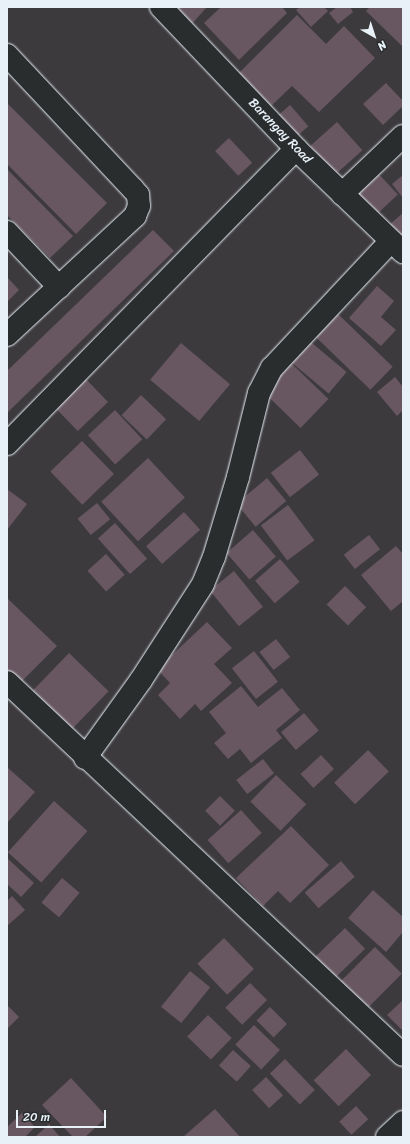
<!DOCTYPE html>
<html>
<head>
<meta charset="utf-8">
<style>
	body { margin:0 }
	#map { position:relative; width:410px; height:1144px; overflow:hidden; background:#3d3a3d; font-family:Sriracha,sans-serif }
	div>[style] { position:absolute }
	.building>* { inset:0; background:#685760; transform-origin:0 0 }
	.roads { filter:drop-shadow(0 0 1px #e8f1f8) drop-shadow(0 0 1px #e8f1f8) }
	.minor>* { height:22px; margin:-11px; padding:0 11px; transform-origin:11px; border-radius:11px; background:#2a2d2e }
	span { translate:-50% -50%; white-space:nowrap; text-align:center; line-height:1.15; -webkit-text-stroke:3.5px #2a2d2e; paint-order:stroke }
	.street-label { font-size:13px; color:#e8f1f8 }
	.frame { position:absolute; inset:0; border:8px solid #e8f1f8; pointer-events:none }
	.north { position:absolute; left:354px; top:16px; width:40px; height:40px; -webkit-text-stroke:3px #2a2d2e; paint-order:stroke; rotate:141deg; font-size:11px; font-weight:700; line-height:16px; text-align:center; color:#e8f1f8 }
	.north::after { content:''; display:block; margin:auto; width:14px; height:18px; background:#e8f1f8; clip-path:polygon(50% 0,100% 100%,50% 72%,0 100%) }
	.scale { position:absolute; left:16px; top:1110px; width:90px; height:18px; box-sizing:border-box; border:2px solid #e8f1f8; border-top:0; padding-left:5px; font-size:12px; line-height:14px; white-space:nowrap; color:#e8f1f8; -webkit-text-stroke:3px #2a2d2e; paint-order:stroke }
</style>
</head>
<body>
<div id="map">
	<div class="building">
		<div style="clip-path:polygon(166px 7px,207px 7px,189px 27px)"></div>
		<div style="clip-path:polygon(221px 7px,282px 7px,287px 13px,239px 60px,204px 23px)"></div>
		<div style="clip-path:polygon(300px 7px,324px 7px,328px 11px,311px 27px,296px 10px)"></div>
		<div style="clip-path:polygon(337px 7px,350px 7px,353px 12px,338px 24px,329px 13px)"></div>
		<div style="clip-path:polygon(370px 7px,403px 7px,403px 47px,366px 11px)"></div>
		<div style="clip-path:polygon(297px 15px,326px 44px,344px 26px,375px 58px,319px 112px,292px 86px,268px 109px,235px 77px)"></div>
		<div style="clip-path:polygon(386px 83px,403px 101px,403px 106px,383px 125px,363px 104px)"></div>
		<div style="clip-path:polygon(7px 103px,107px 203px,76px 234px,7px 164px)"></div>
		<div style="left:290px;top:105px;width:28px;height:18px;rotate:49deg"></div>
		<div style="left:337px;top:122px;width:38px;height:36px;rotate:48deg"></div>
		<div style="left:229px;top:138px;width:34px;height:19px;rotate:47deg"></div>
		<div style="clip-path:polygon(7px 169px,73px 236px,50px 258px,7px 215px)"></div>
		<div style="left:374px;top:169px;width:35px;height:30px;rotate:47deg"></div>
		<div style="clip-path:polygon(403px 175px,403px 198px,392px 184px)"></div>
		<div style="clip-path:polygon(403px 213px,403px 241px,389px 225px)"></div>
		<div style="clip-path:polygon(153px 230px,174px 251px,7px 413px,7px 371px)"></div>
		<div style="clip-path:polygon(7px 277px,19px 290px,7px 302px)"></div>
		<div style="clip-path:polygon(377px 286px,394px 301px,381px 317px,396px 330px,381px 346px,349px 318px)"></div>
		<div style="left:338px;top:314px;width:76px;height:32px;rotate:44deg"></div>
		<div style="left:306px;top:338px;width:53px;height:28px;rotate:40deg"></div>
		<div style="left:181px;top:343px;width:64px;height:48px;rotate:40deg"></div>
		<div style="left:291px;top:363px;width:52px;height:40px;rotate:44deg"></div>
		<div style="left:83px;top:376px;width:36px;height:42px;rotate:46deg"></div>
		<div style="clip-path:polygon(395px 377px,403px 387px,403px 410px,397px 416px,377px 392px)"></div>
		<div style="left:141px;top:395px;width:35px;height:28px;rotate:44deg"></div>
		<div style="left:115px;top:410px;width:40px;height:37px;rotate:47deg"></div>
		<div style="left:82px;top:441px;width:46px;height:44px;rotate:46deg"></div>
		<div style="left:300px;top:450px;width:31px;height:37px;rotate:52deg"></div>
		<div style="left:148px;top:458px;width:54px;height:64px;rotate:47deg"></div>
		<div style="left:267px;top:478px;width:30px;height:40px;rotate:50deg"></div>
		<div style="clip-path:polygon(7px 489px,27px 504px,7px 530px)"></div>
		<div style="left:97px;top:503px;width:21px;height:25px;rotate:51deg"></div>
		<div style="left:288px;top:505px;width:44px;height:34px;rotate:53deg"></div>
		<div style="left:184px;top:512px;width:24px;height:51px;rotate:48deg"></div>
		<div style="left:115px;top:523px;width:48px;height:23px;rotate:48deg"></div>
		<div style="left:253px;top:530px;width:35px;height:35px;rotate:49deg"></div>
		<div style="left:369px;top:535px;width:18px;height:32px;rotate:52deg"></div>
		<div style="clip-path:polygon(396px 546px,403px 554px,403px 601px,391px 611px,361px 575px)"></div>
		<div style="left:106px;top:554px;width:28px;height:25px;rotate:48deg"></div>
		<div style="left:280px;top:559px;width:30px;height:33px;rotate:49deg"></div>
		<div style="left:234px;top:571px;width:46px;height:31px;rotate:51deg"></div>
		<div style="left:345px;top:586px;width:30px;height:26px;rotate:45deg"></div>
		<div style="clip-path:polygon(7px 598px,57px 646px,20px 683px,7px 670px)"></div>
		<div style="clip-path:polygon(207px 622px,232px 648px,214px 664px,232px 683px,201px 711px,195px 704px,180px 719px,158px 695px,170px 683px,157px 669px)"></div>
		<div style="left:276px;top:639px;width:23px;height:21px;rotate:52deg"></div>
		<div style="left:254px;top:651px;width:39px;height:28px;rotate:52deg"></div>
		<div style="left:69px;top:653px;width:55px;height:59px;rotate:44deg"></div>
		<div style="clip-path:polygon(241px 686px,258px 707px,282px 688px,300px 710px,276px 730px,282px 738px,251px 763px,240px 749px,228px 759px,214px 743px,226px 733px,209px 712px)"></div>
		<div style="left:304px;top:713px;width:23px;height:30px;rotate:50deg"></div>
		<div style="left:368px;top:750px;width:30px;height:47px;rotate:46deg"></div>
		<div style="left:321px;top:755px;width:19px;height:28px;rotate:47deg"></div>
		<div style="left:263px;top:759px;width:18px;height:34px;rotate:52deg"></div>
		<div style="clip-path:polygon(7px 767px,35px 792px,7px 823px)"></div>
		<div style="left:276px;top:775px;width:42px;height:37px;rotate:44deg"></div>
		<div style="left:220px;top:796px;width:21px;height:21px;rotate:45deg"></div>
		<div style="left:54px;top:801px;width:45px;height:69px;rotate:42deg"></div>
		<div style="left:241px;top:810px;width:31px;height:45px;rotate:48deg"></div>
		<div style="clip-path:polygon(291px 826px,329px 865px,290px 903px,278px 891px,263px 906px,236px 878px)"></div>
		<div style="clip-path:polygon(7px 858px,34px 883px,21px 897px,7px 884px)"></div>
		<div style="left:341px;top:861px;width:21px;height:48px;rotate:49deg"></div>
		<div style="left:62px;top:878px;width:23px;height:32px;rotate:40deg"></div>
		<div style="clip-path:polygon(373px 890px,403px 917px,403px 932px,386px 952px,348px 918px)"></div>
		<div style="clip-path:polygon(12px 896px,25px 910px,7px 926px,7px 901px)"></div>
		<div style="left:345px;top:928px;width:29px;height:46px;rotate:46deg"></div>
		<div style="left:224px;top:938px;width:43px;height:37px;rotate:46deg"></div>
		<div style="left:375px;top:947px;width:38px;height:54px;rotate:45deg"></div>
		<div style="left:190px;top:971px;width:26px;height:46px;rotate:39deg"></div>
		<div style="left:250px;top:983px;width:24px;height:35px;rotate:45deg"></div>
		<div style="clip-path:polygon(403px 1000px,403px 1031px,387px 1015px)"></div>
		<div style="clip-path:polygon(7px 1005px,19px 1017px,7px 1029px)"></div>
		<div style="left:270px;top:1007px;width:24px;height:19px;rotate:45deg"></div>
		<div style="left:208px;top:1015px;width:33px;height:30px;rotate:44deg"></div>
		<div style="left:254px;top:1025px;width:36px;height:27px;rotate:44deg"></div>
		<div style="left:346px;top:1049px;width:36px;height:45px;rotate:46deg"></div>
		<div style="left:233px;top:1050px;width:24px;height:21px;rotate:42deg"></div>
		<div style="left:285px;top:1059px;width:43px;height:21px;rotate:46deg"></div>
		<div style="left:266px;top:1077px;width:25px;height:19px;rotate:47deg"></div>
		<div style="clip-path:polygon(71px 1078px,107px 1117px,85px 1137px,73px 1137px,42px 1105px)"></div>
		<div style="left:356px;top:1106px;width:18px;height:23px;rotate:47deg"></div>
		<div style="clip-path:polygon(215px 1109px,240px 1137px,183px 1137px)"></div>
		<div style="clip-path:polygon(22px 1113px,35px 1127px,25px 1137px,7px 1137px,7px 1127px)"></div>
		<div style="clip-path:polygon(49px 1124px,60px 1137px,35px 1137px)"></div>
	</div>
	<div class="roads">
		<div class="minor">
			<div style="left:161px;top:7px;width:196px;rotate:46.4deg"></div>
			<div style="left:296px;top:149px;width:149px;rotate:43.9deg"></div>
			<div style="left:7px;top:55px;width:184px;rotate:46.8deg"></div>
			<div style="left:133px;top:189px;width:8px;rotate:50deg"></div>
			<div style="left:138px;top:195px;width:11px;rotate:85deg"></div>
			<div style="left:139px;top:206px;width:11px;rotate:112deg"></div>
			<div style="left:135px;top:216px;width:175px;rotate:137.1deg"></div>
			<div style="left:342px;top:194px;width:84px;rotate:-43.6deg"></div>
			<div style="left:7px;top:232px;width:76px;rotate:46.6deg"></div>
			<div style="left:7px;top:444px;width:413px;rotate:-45.6deg"></div>
			<div style="left:7px;top:682px;width:544px;rotate:43.29deg"></div>
			<div style="left:85px;top:758px;width:96px;rotate:-54.3deg"></div>
			<div style="left:141px;top:680px;width:114px;rotate:-57.1deg"></div>
			<div style="left:203px;top:584px;width:29px;rotate:-68deg"></div>
			<div style="left:214px;top:557px;width:84px;rotate:-73.3deg"></div>
			<div style="left:238px;top:477px;width:87px;rotate:-76deg"></div>
			<div style="left:259px;top:393px;width:28px;rotate:-63deg"></div>
			<div style="left:272px;top:368px;width:174px;rotate:-46.9deg"></div>
			<div style="left:387px;top:1137px;width:22px;rotate:-43deg"></div>
		</div>
	</div>
	<div class="street-label">
		<span style="left:280px;top:131px;rotate:46deg">Barangay Road</span>
	</div>
	<div class="frame"></div>
	<div class="north">N</div>
	<div class="scale">20 m</div>
</div>
</body>
</html>
